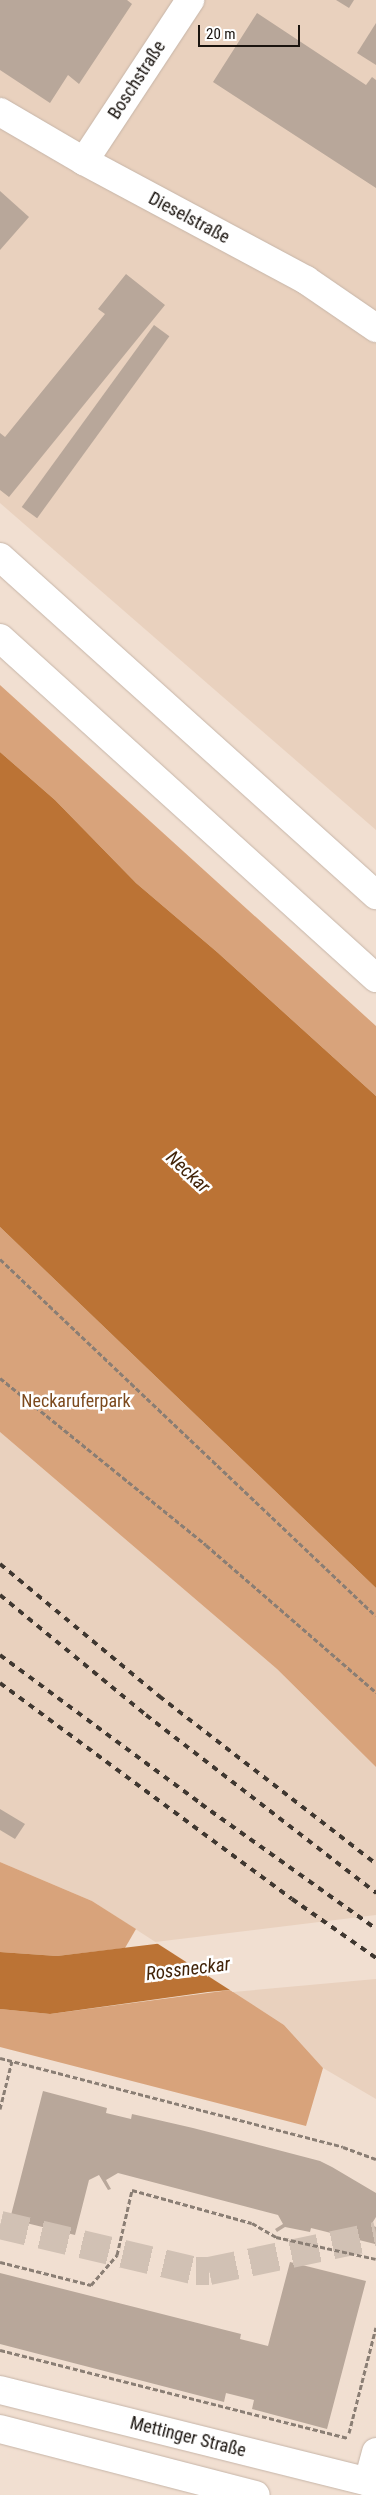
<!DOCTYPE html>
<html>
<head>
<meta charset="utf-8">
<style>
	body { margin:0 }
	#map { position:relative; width:376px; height:2495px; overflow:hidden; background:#f1dfd1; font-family:"Roboto Condensed",sans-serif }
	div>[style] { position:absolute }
	.built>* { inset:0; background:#e9d1be }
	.green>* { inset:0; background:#d8a37b }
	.water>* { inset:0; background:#bb7335 }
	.pier>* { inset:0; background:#f1dfd1 }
	.building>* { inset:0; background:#b8a79a; transform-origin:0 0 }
	.minor-tunnel>* { height:28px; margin-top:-14px; transform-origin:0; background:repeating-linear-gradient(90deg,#d1c1b4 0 28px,transparent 0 42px) }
	.path>* { height:3px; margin-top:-1.5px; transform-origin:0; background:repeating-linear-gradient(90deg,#8a7e74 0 5px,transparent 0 7.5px) }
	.roads { filter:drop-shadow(0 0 1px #c6b5a8) drop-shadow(0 0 1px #c6b5a8) }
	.minor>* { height:28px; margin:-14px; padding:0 14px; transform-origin:14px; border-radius:14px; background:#fff }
	.major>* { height:28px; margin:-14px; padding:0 14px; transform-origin:14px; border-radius:14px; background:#fff }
	.highway>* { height:28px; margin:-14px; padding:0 14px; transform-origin:14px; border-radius:14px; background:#fff }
	.rail>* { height:4px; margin-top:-2px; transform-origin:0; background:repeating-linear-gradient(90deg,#3f3730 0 6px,transparent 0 12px) }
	span { translate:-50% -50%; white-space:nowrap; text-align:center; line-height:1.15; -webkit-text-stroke:5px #fff; paint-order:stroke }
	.street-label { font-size:18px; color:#1a140f }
	.park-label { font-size:18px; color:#7c4a1e }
	.water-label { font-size:19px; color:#422409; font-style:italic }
	.scale { position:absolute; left:198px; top:25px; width:102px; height:22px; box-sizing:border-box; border:2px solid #1a140f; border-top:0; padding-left:6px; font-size:15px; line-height:18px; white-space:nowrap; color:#1a140f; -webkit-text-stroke:4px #fff; paint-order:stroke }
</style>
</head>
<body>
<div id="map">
	<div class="built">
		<div style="clip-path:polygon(0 0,376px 0,376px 830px,0 503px)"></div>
		<div style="clip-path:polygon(0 1432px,277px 1669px,376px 1767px,376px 2099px,323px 2068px,284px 2025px,92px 1901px,0 1862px)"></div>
	</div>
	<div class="green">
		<div style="clip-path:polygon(0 685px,376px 1026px,376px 1096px,217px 952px,136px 883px,55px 800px,0 752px)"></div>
		<div style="clip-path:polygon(0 1227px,376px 1588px,376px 1767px,277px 1669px,0 1432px)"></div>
		<div style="clip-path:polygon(0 1862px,92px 1901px,136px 1929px,125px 1948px,57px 1956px,0 1952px)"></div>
		<div style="clip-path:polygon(230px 1990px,284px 2025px,323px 2068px,306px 2126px,0 2047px,0 2009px,50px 2014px)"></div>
	</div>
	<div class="water">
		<div style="clip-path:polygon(0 752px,55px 800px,136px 883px,217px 952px,376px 1096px,376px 1588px,0 1227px)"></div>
		<div style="clip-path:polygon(376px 1917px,376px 1976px,208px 1992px,50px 2014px,0 2009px,0 1952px,57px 1956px)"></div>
	</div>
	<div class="pier">
		<div style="clip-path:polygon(376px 1915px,376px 1979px,233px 1992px,155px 1942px)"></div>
	</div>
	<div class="building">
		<div style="clip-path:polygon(0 0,127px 0,132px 4px,79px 84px,68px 75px,50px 103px,0 70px)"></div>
		<div style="clip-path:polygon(336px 0,354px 0,349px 8px)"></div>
		<div style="clip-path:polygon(257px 13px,366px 85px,372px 77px,376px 80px,376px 188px,213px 82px)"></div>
		<div style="clip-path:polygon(376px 23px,376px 65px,357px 53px)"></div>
		<div style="clip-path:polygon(0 191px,29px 217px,0 250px)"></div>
		<div style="clip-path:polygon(126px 274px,165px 305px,9px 497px,0 490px,0 433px,5px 437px,105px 314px,98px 309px)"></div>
		<div style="left:154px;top:325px;width:19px;height:225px;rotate:36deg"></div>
		<div style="clip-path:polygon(0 1809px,25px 1824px,15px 1839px,0 1830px)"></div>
		<div style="clip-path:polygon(43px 2091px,107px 2108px,106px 2113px,131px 2119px,132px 2114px,193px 2128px,320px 2161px,332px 2167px,376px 2193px,376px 2217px,371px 2225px,376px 2227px,375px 2244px,311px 2228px,310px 2232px,285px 2227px,277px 2232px,275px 2229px,283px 2224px,278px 2215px,118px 2173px,106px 2180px,111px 2189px,108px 2190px,99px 2175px,89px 2180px,75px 2235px,10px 2219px)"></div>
		<div style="clip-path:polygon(290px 2262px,366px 2281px,327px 2429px,252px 2409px,254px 2400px,226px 2393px,224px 2402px,0 2344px,0 2273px,241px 2334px,240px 2339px,268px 2346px)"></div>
	</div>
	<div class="minor-tunnel">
		<div style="left:0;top:2225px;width:201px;rotate:13.2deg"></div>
		<div style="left:196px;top:2271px;width:13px"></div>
		<div style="left:209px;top:2271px;width:171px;rotate:-11.8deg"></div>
	</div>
	<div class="path">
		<div style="left:0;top:1259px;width:518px;rotate:43.52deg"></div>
		<div style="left:0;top:1378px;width:265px;rotate:39deg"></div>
		<div style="left:206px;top:1545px;width:225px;rotate:40.9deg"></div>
		<div style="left:0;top:2058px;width:354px;rotate:14.5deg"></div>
		<div style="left:343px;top:2147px;width:35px;rotate:20deg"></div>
		<div style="left:0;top:2109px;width:49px;rotate:-76deg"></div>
		<div style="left:0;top:2262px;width:94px;rotate:14.2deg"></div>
		<div style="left:91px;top:2285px;width:40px;rotate:-49deg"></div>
		<div style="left:117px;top:2255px;width:67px;rotate:-77deg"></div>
		<div style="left:132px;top:2190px;width:124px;rotate:15.4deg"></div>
		<div style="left:252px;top:2223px;width:28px;rotate:30deg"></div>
		<div style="left:276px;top:2237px;width:102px;rotate:12.4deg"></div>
		<div style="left:0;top:2350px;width:358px;rotate:14.2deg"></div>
		<div style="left:349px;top:2433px;width:109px;rotate:-75.7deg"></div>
	</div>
	<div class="roads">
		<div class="minor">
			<div style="left:0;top:112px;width:97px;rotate:30.3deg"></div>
			<div style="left:84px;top:161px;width:252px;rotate:28.2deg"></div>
			<div style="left:306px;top:280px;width:85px;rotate:34.4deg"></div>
			<div style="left:84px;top:161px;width:193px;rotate:-56.6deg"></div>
			<div style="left:0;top:2429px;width:264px;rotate:14.5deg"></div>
			<div style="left:368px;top:2482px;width:31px;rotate:-75deg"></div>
		</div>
		<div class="major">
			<div style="left:0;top:2390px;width:388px;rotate:14deg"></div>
		</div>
		<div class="highway">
			<div style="left:0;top:557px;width:506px;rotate:41.95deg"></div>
			<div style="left:0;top:638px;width:507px;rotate:42.12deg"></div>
		</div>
	</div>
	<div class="rail">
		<div style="left:0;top:1564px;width:207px;rotate:39.7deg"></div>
		<div style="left:159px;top:1696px;width:274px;rotate:37.7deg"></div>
		<div style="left:0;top:1595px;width:189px;rotate:39.4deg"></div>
		<div style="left:146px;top:1715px;width:291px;rotate:37.7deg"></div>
		<div style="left:0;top:1655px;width:250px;rotate:36.5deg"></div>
		<div style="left:201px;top:1804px;width:215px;rotate:35.5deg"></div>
		<div style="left:0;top:1683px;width:363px;rotate:36.5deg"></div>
		<div style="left:292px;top:1899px;width:103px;rotate:35.1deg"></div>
	</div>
	<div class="street-label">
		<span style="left:137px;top:80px;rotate:-57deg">Boschstraße</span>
		<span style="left:189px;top:218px;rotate:28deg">Dieselstraße</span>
		<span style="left:188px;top:2437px;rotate:14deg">Mettinger Straße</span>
	</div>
	<div class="park-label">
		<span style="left:76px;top:1401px">Neckaruferpark</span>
	</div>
	<div class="water-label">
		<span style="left:188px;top:1172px;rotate:43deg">Neckar</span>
		<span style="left:188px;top:1969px;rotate:-7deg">Rossneckar</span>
	</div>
	<div class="scale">20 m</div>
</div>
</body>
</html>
